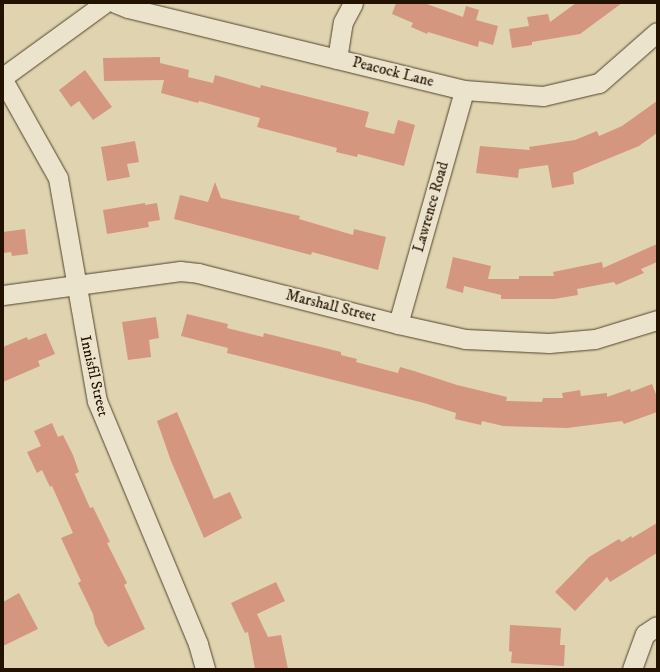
<!DOCTYPE html>
<html>
<head>
<meta charset="utf-8">
<style>
	body { margin:0 }
	#map { position:relative; width:660px; height:672px; overflow:hidden; background:#e0d4b0; font-family:"IM FELL DW Pica",serif }
	div>[style] { position:absolute }
	.building>* { inset:0; background:#d4967e }
	.roads { filter:drop-shadow(0 0 1px #52422c) drop-shadow(0 0 1px #52422c) }
	.minor>* { height:19px; margin:-9.5px; padding:0 9.5px; transform-origin:9.5px; border-radius:9.5px; background:#ebe3cc }
	span { translate:-50% -50%; white-space:nowrap; text-align:center; line-height:1.15; -webkit-text-stroke:4px #ebe3cc; paint-order:stroke }
	.street-label { font-size:15px; color:#231200 }
	.frame { position:absolute; inset:0; border:4px solid #231200; pointer-events:none }
</style>
</head>
<body>
<div id="map">
	<div class="building">
		<div style="clip-path:polygon(396px 3px,424px 3px,463px 17px,466px 6px,479px 10px,476px 20px,498px 26px,493px 45px,479px 41px,478px 47px,428px 32px,427px 34px,411px 27px,413px 23px,392px 14px)"></div>
		<div style="clip-path:polygon(576px 3px,622px 3px,580px 34px,532px 42px,532px 45px,512px 48px,509px 29px,529px 26px,527px 17px,548px 14px,550px 22px)"></div>
		<div style="clip-path:polygon(160px 57px,160px 63px,189px 70px,188px 77px,213px 83px,215px 75px,260px 88px,261px 85px,369px 112px,365px 127px,394px 134px,398px 120px,415px 125px,404px 166px,358px 154px,357px 157px,336px 152px,337px 148px,257px 127px,260px 118px,199px 101px,198px 103px,161px 93px,164px 80px,104px 81px,103px 58px)"></div>
		<div style="clip-path:polygon(85px 70px,112px 107px,93px 120px,79px 101px,71px 107px,59px 90px)"></div>
		<div style="clip-path:polygon(657px 101px,657px 133px,639px 146px,573px 173px,574px 184px,552px 188px,548px 165px,519px 169px,518px 178px,476px 173px,480px 146px,530px 150px,529px 147px,575px 140px,597px 131px,599px 136px,622px 126px)"></div>
		<div style="clip-path:polygon(135px 141px,139px 162px,127px 164px,130px 177px,107px 181px,101px 147px)"></div>
		<div style="clip-path:polygon(215px 182px,221px 198px,300px 216px,299px 219px,353px 235px,354px 229px,386px 237px,378px 270px,312px 252px,311px 255px,174px 219px,180px 195px,208px 202px)"></div>
		<div style="clip-path:polygon(145px 203px,145px 205px,157px 203px,160px 220px,148px 222px,149px 227px,107px 234px,103px 210px)"></div>
		<div style="clip-path:polygon(25px 229px,28px 254px,12px 256px,11px 252px,3px 253px,3px 232px)"></div>
		<div style="clip-path:polygon(657px 244px,657px 262px,641px 269px,644px 273px,616px 285px,614px 282px,577px 289px,578px 295px,554px 299px,501px 299px,501px 295px,464px 286px,463px 293px,446px 288px,453px 257px,491px 266px,488px 279px,519px 279px,519px 276px,554px 276px,553px 272px,602px 262px,603px 268px)"></div>
		<div style="clip-path:polygon(187px 314px,228px 324px,227px 328px,263px 337px,264px 333px,341px 352px,341px 355px,357px 359px,356px 362px,398px 373px,400px 367px,414px 371px,457px 385px,507px 397px,506px 401px,542px 402px,543px 398px,563px 398px,562px 393px,580px 390px,581px 396px,607px 393px,607px 397px,630px 389px,631px 392px,652px 384px,657px 397px,657px 412px,624px 424px,622px 421px,567px 428px,503px 426px,482px 421px,481px 425px,455px 419px,456px 413px,424px 403px,227px 353px,228px 348px,181px 336px)"></div>
		<div style="clip-path:polygon(156px 317px,159px 338px,149px 340px,151px 357px,128px 360px,122px 322px)"></div>
		<div style="clip-path:polygon(46px 333px,55px 354px,38px 361px,40px 366px,3px 382px,3px 347px,27px 337px,28px 340px)"></div>
		<div style="clip-path:polygon(177px 412px,214px 499px,230px 492px,242px 518px,204px 538px,171px 461px,157px 421px)"></div>
		<div style="clip-path:polygon(52px 423px,58px 437px,63px 435px,73px 455px,79px 472px,75px 474px,90px 508px,93px 507px,110px 542px,107px 543px,127px 583px,124px 585px,145px 629px,108px 647px,106px 644px,105px 644px,95px 624px,93px 614px,78px 583px,81px 581px,61px 538px,73px 533px,52px 486px,50px 487px,42px 470px,37px 473px,27px 452px,41px 446px,34px 431px)"></div>
		<div style="clip-path:polygon(657px 523px,657px 553px,610px 582px,607px 577px,575px 611px,555px 592px,589px 557px,619px 539px,622px 542px,631px 536px,632px 538px)"></div>
		<div style="clip-path:polygon(276px 582px,285px 601px,257px 614px,268px 637px,281px 635px,288px 669px,255px 669px,248px 632px,245px 633px,231px 603px)"></div>
		<div style="clip-path:polygon(19px 593px,38px 629px,3px 646px,3px 602px)"></div>
		<div style="clip-path:polygon(510px 625px,561px 628px,560px 645px,565px 645px,564px 666px,511px 663px,512px 652px,509px 651px)"></div>
	</div>
	<div class="roads">
		<div class="minor">
			<div style="left:115px;top:3px;width:14px;rotate:21deg"></div>
			<div style="left:128px;top:8px;width:346px;rotate:13.7deg"></div>
			<div style="left:464px;top:90px;width:79px;rotate:4.3deg"></div>
			<div style="left:543px;top:96px;width:57px;rotate:-13.1deg"></div>
			<div style="left:599px;top:83px;width:77px;rotate:-41.3deg"></div>
			<div style="left:337px;top:59px;width:37px;rotate:-81deg"></div>
			<div style="left:343px;top:22px;width:21px;rotate:-62deg"></div>
			<div style="left:3px;top:77px;width:126px;rotate:-36deg"></div>
			<div style="left:3px;top:80px;width:112px;rotate:60.7deg"></div>
			<div style="left:58px;top:178px;width:226px;rotate:80.1deg"></div>
			<div style="left:97px;top:401px;width:263px;rotate:67.4deg"></div>
			<div style="left:198px;top:644px;width:26px;rotate:74deg"></div>
			<div style="left:3px;top:295px;width:179px;rotate:-7.7deg"></div>
			<div style="left:180px;top:271px;width:18px;rotate:6deg"></div>
			<div style="left:198px;top:273px;width:206px;rotate:14.3deg"></div>
			<div style="left:398px;top:324px;width:69px;rotate:12.6deg"></div>
			<div style="left:465px;top:339px;width:84px;rotate:2.7deg"></div>
			<div style="left:549px;top:343px;width:46px;rotate:-5deg"></div>
			<div style="left:595px;top:339px;width:65px;rotate:-17deg"></div>
			<div style="left:398px;top:324px;width:243px;rotate:-74.2deg"></div>
			<div style="left:632px;top:669px;width:37px;rotate:-70deg"></div>
			<div style="left:645px;top:634px;width:14px;rotate:-34deg"></div>
		</div>
	</div>
	<div class="street-label">
		<span style="left:393px;top:72px;rotate:14deg">Peacock Lane</span>
		<span style="left:431px;top:207px;rotate:-74deg">Lawrence Road</span>
		<span style="left:331px;top:306px;rotate:14deg">Marshall Street</span>
		<span style="left:94px;top:376px;rotate:77deg">Innisfil Street</span>
	</div>
	<div class="frame"></div>
</div>
</body>
</html>
